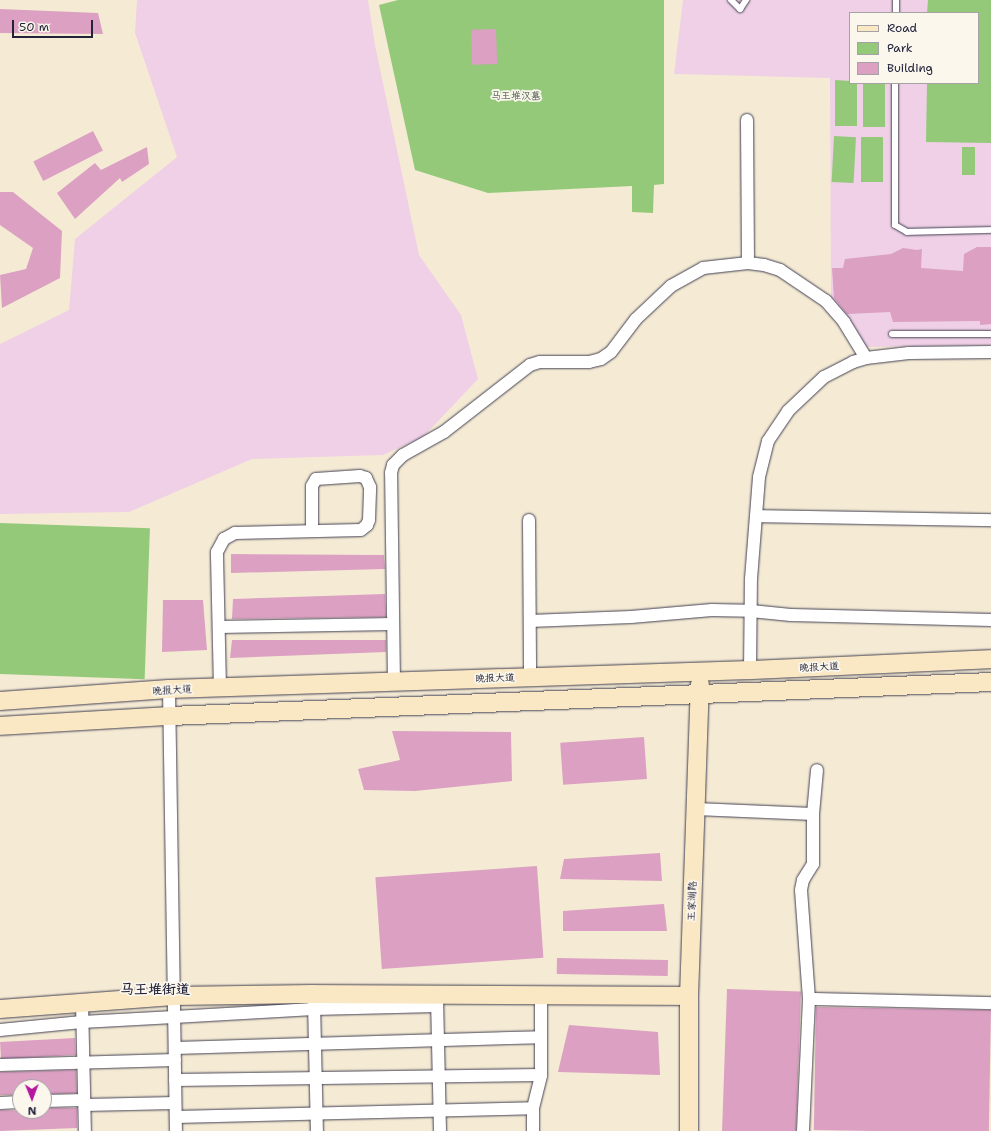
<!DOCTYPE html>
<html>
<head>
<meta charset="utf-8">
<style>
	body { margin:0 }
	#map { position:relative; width:991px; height:1131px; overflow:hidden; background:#f5ebd5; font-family:"Shantell Sans","LXGW WenKai TC",sans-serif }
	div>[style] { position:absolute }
	.built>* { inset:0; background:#efd0e6 }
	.green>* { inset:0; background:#94c97a; transform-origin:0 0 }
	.building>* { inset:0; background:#dba0c2; transform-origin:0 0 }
	.roads { filter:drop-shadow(0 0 1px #424052) drop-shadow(0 0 1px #424052) }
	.lane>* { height:6px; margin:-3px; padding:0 3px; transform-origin:3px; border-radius:3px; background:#fff }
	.street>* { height:12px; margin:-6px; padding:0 6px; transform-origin:6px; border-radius:6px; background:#fff }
	.secondary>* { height:18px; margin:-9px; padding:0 9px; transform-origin:9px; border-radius:9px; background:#fae7c3 }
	span { translate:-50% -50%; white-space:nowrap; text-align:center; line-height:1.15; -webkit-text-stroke:3.5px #fbf7ec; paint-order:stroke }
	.park-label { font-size:10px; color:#4a5c51 }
	.street-label { font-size:10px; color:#22223b }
	.district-label { font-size:14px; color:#22223b; font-weight:700 }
	.legend { position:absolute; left:849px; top:12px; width:130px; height:72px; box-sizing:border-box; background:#fbf7ec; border:1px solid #a4a2a5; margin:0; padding:5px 7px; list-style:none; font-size:12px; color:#22223b }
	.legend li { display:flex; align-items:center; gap:8px; height:20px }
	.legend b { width:20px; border:1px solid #a4a2a5 }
	.north { position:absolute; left:12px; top:1079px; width:40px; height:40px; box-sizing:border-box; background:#fbf7ec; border:1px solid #a4a2a5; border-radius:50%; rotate:179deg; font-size:11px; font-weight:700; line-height:16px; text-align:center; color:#22223b }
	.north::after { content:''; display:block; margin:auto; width:14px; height:18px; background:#b5179e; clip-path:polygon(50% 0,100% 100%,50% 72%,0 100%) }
	.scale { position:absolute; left:12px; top:20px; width:81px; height:18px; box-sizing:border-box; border:2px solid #22223b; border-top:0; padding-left:5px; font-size:12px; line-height:14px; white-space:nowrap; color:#22223b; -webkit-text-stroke:3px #fbf7ec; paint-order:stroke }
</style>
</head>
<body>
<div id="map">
	<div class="built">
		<div style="clip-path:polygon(137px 0,368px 0,375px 45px,419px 255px,461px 315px,478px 379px,423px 437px,383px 455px,252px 459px,129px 512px,0 514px,0 344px,69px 310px,75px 239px,177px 157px,135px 33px)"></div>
		<div style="clip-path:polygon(evenodd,683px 0,991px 0,991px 345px,867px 347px,834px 315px,831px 298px,830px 78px,674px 74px,683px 0,850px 13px,978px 13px,978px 83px,850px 83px,850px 13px)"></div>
	</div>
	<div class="green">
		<div style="clip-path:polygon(398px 0,664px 0,664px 184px,654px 185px,653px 213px,632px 212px,632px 186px,488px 193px,415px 170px,379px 5px)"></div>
		<div style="clip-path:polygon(928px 0,991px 0,991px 143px,926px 142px,927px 83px,978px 83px,978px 13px,927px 13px)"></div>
		<div style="clip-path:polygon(835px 80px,850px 81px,850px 83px,857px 83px,857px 126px,835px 126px)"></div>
		<div style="left:863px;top:83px;width:22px;height:44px"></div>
		<div style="left:834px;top:136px;width:22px;height:46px;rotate:3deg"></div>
		<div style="left:861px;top:137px;width:22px;height:45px"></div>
		<div style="left:962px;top:147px;width:13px;height:28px"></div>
		<div style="left:0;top:523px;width:150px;height:151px;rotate:2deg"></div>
	</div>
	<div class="building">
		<div style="clip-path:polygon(0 9px,98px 13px,103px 34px,0 33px)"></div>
		<div style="left:496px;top:29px;width:35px;height:25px;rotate:88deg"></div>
		<div style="left:93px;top:131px;width:22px;height:67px;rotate:63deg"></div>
		<div style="clip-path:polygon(147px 147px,149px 164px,122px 182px,120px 178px,75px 219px,57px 193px,95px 163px,101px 170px)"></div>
		<div style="clip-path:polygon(0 192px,13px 192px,62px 231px,60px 278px,2px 308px,0 275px,26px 269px,33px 248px,0 225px)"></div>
		<div style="clip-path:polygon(977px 247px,991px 247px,991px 324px,980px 325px,980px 321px,893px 322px,890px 312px,847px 314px,834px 298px,832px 268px,843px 268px,845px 259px,891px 254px,903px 248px,917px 250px,922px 249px,921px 268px,963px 271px,964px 254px)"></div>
		<div style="clip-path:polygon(231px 554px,384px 555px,385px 569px,231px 573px)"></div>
		<div style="clip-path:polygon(385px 594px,386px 617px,232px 619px,233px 599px)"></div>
		<div style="clip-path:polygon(163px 600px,203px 600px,207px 650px,162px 652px)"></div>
		<div style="clip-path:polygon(232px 640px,386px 640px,386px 652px,230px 658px)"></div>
		<div style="clip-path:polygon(392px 731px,511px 732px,512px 781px,415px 791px,364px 790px,358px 769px,400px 760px)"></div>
		<div style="left:644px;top:737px;width:42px;height:84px;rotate:86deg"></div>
		<div style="clip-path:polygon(660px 853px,662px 881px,560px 879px,564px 859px)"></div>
		<div style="left:537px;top:866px;width:92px;height:162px;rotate:86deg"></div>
		<div style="clip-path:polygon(664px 904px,667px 931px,563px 931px,563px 911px)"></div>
		<div style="left:557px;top:958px;width:111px;height:16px;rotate:1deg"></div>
		<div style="left:727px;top:989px;width:74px;height:142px;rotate:2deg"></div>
		<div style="left:816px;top:1007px;width:175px;height:123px;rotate:1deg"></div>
		<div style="clip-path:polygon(569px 1025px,658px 1032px,660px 1075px,558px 1072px)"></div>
		<div style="left:75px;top:1038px;width:17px;height:75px;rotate:87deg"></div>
		<div style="clip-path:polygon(76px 1070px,77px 1093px,44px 1094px,44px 1087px,20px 1087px,20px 1095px,0 1095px,0 1072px)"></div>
		<div style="clip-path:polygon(44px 1108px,77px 1108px,77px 1128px,0 1131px,0 1110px,44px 1111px)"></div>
	</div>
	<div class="roads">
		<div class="lane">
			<div style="left:731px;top:0;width:13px;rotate:45deg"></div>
			<div style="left:740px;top:9px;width:11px;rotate:-56deg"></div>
			<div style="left:896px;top:13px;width:13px;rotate:-90deg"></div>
			<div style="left:895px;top:83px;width:142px;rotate:90deg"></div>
			<div style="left:895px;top:225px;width:14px;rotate:30deg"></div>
			<div style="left:907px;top:232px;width:84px;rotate:-1.4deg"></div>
			<div style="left:892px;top:334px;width:99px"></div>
		</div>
		<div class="street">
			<div style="left:747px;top:120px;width:143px;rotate:89.6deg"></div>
			<div style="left:756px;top:516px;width:235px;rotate:1deg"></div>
			<div style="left:529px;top:520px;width:157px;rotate:89.6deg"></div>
			<div style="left:530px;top:621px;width:101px;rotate:-2.3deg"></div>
			<div style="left:631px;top:617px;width:81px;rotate:-4.9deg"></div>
			<div style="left:712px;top:610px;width:39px;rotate:1deg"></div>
			<div style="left:751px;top:611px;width:40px;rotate:5.7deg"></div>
			<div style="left:791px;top:615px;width:200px;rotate:1.4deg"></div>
			<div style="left:219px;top:627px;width:174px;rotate:-1deg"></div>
			<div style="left:750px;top:670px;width:91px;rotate:-89.4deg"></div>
			<div style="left:751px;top:579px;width:102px;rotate:-85.5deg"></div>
			<div style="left:759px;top:477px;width:37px;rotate:-76deg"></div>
			<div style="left:768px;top:441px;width:36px;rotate:-56deg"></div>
			<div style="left:788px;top:411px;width:50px;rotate:-43.4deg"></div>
			<div style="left:824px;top:377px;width:33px;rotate:-27deg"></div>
			<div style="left:853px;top:362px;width:14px;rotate:-17deg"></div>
			<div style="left:866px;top:358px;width:43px;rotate:-6.6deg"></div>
			<div style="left:909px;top:353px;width:82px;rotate:-0.7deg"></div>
			<div style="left:394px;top:682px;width:209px;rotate:-90.8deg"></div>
			<div style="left:391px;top:473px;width:8px;rotate:-76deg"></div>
			<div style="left:393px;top:465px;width:14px;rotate:-45deg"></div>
			<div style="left:403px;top:455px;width:47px;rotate:-29.3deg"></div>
			<div style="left:444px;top:432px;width:109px;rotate:-37.9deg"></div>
			<div style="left:530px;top:365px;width:10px;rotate:-17deg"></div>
			<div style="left:540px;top:362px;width:49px"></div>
			<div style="left:589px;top:362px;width:12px;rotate:-14deg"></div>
			<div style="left:601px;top:359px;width:12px;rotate:-35deg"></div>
			<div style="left:611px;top:352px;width:41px;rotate:-52.9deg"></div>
			<div style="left:636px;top:319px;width:48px;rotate:-43.3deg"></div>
			<div style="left:671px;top:286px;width:37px;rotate:-29deg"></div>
			<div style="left:703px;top:268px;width:45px;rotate:-6.3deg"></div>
			<div style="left:748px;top:263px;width:16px;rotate:7deg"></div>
			<div style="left:764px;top:265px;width:17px;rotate:17deg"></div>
			<div style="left:780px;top:270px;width:55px;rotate:34deg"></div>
			<div style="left:826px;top:301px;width:28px;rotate:49deg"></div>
			<div style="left:844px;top:322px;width:42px;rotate:58.6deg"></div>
			<div style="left:220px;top:688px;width:136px;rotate:-91.3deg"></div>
			<div style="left:217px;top:552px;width:15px;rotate:-62deg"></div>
			<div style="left:224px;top:539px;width:13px;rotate:-29deg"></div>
			<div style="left:235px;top:533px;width:126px;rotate:-1.4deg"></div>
			<div style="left:361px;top:530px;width:8px;rotate:-40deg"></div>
			<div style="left:367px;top:525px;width:5px;rotate:-68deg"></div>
			<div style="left:369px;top:520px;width:33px;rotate:-88deg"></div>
			<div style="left:370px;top:487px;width:10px;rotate:-114deg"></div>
			<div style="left:366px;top:478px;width:6px;rotate:-162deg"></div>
			<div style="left:360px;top:476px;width:44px;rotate:176.1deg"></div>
			<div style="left:316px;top:479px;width:8px;rotate:120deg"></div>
			<div style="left:312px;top:486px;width:45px;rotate:90deg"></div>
			<div style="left:169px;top:689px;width:442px;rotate:89.1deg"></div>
			<div style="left:696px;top:809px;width:117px;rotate:2.4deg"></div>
			<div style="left:437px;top:998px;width:133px;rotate:88.7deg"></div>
			<div style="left:809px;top:999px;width:182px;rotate:1.3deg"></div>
			<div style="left:314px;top:1002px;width:129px;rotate:88.7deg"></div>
			<div style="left:82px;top:1003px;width:128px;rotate:88.7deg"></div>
			<div style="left:0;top:1030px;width:82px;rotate:-5.6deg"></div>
			<div style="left:82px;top:1022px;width:92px;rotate:-3.1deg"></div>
			<div style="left:174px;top:1017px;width:140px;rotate:-3.3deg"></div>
			<div style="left:314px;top:1009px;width:123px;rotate:-1.4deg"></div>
			<div style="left:175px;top:1048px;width:366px;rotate:-1.7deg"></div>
			<div style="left:0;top:1065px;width:175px;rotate:-1.6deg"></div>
			<div style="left:175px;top:1080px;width:366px;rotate:-0.8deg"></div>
			<div style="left:44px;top:1101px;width:40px;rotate:-1.4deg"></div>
			<div style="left:0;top:1103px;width:20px;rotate:-3deg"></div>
			<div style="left:85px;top:1105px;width:90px;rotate:-1.3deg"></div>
			<div style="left:176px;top:1117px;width:357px;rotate:-1.4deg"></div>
			<div style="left:533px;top:1131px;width:23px;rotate:-90deg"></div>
			<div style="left:533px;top:1108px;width:34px;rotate:-76deg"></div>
			<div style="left:541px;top:1075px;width:80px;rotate:-90deg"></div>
			<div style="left:803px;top:1131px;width:132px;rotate:-87.4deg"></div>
			<div style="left:809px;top:999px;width:109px;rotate:-94.2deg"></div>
			<div style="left:801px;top:890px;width:10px;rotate:-79deg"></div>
			<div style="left:803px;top:880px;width:19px;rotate:-58deg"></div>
			<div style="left:813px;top:864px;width:50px;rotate:-90deg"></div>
			<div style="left:813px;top:814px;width:44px;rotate:-84.8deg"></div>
		</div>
		<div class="secondary">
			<div style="left:0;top:701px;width:169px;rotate:-4.1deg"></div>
			<div style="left:169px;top:689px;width:581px;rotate:-1.87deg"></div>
			<div style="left:750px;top:670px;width:241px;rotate:-2.6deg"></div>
			<div style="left:0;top:726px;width:170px;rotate:-3.4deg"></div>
			<div style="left:170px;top:716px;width:822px;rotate:-2.37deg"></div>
			<div style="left:0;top:1009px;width:174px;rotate:-4.3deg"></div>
			<div style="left:174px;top:996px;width:139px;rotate:-0.8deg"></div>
			<div style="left:313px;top:994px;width:376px;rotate:0.3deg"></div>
			<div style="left:689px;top:1131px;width:135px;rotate:-90deg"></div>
			<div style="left:689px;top:996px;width:312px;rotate:-88deg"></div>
		</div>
	</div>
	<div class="park-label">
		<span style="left:516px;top:96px">马王堆汉墓</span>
	</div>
	<div class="street-label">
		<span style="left:819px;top:667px;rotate:-3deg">晚报大道</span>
		<span style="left:495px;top:678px;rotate:-2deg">晚报大道</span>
		<span style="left:172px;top:690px;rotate:-3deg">晚报大道</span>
		<span style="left:692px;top:901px;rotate:-88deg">王家湖路</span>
	</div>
	<div class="district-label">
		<span style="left:155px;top:989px">马王堆街道</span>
	</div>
	<ul class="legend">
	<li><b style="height:5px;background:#fae7c3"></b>Road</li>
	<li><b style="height:11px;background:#94c97a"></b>Park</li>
	<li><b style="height:11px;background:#dba0c2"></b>Building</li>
	</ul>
	<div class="north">N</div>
	<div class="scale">50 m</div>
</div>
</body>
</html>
